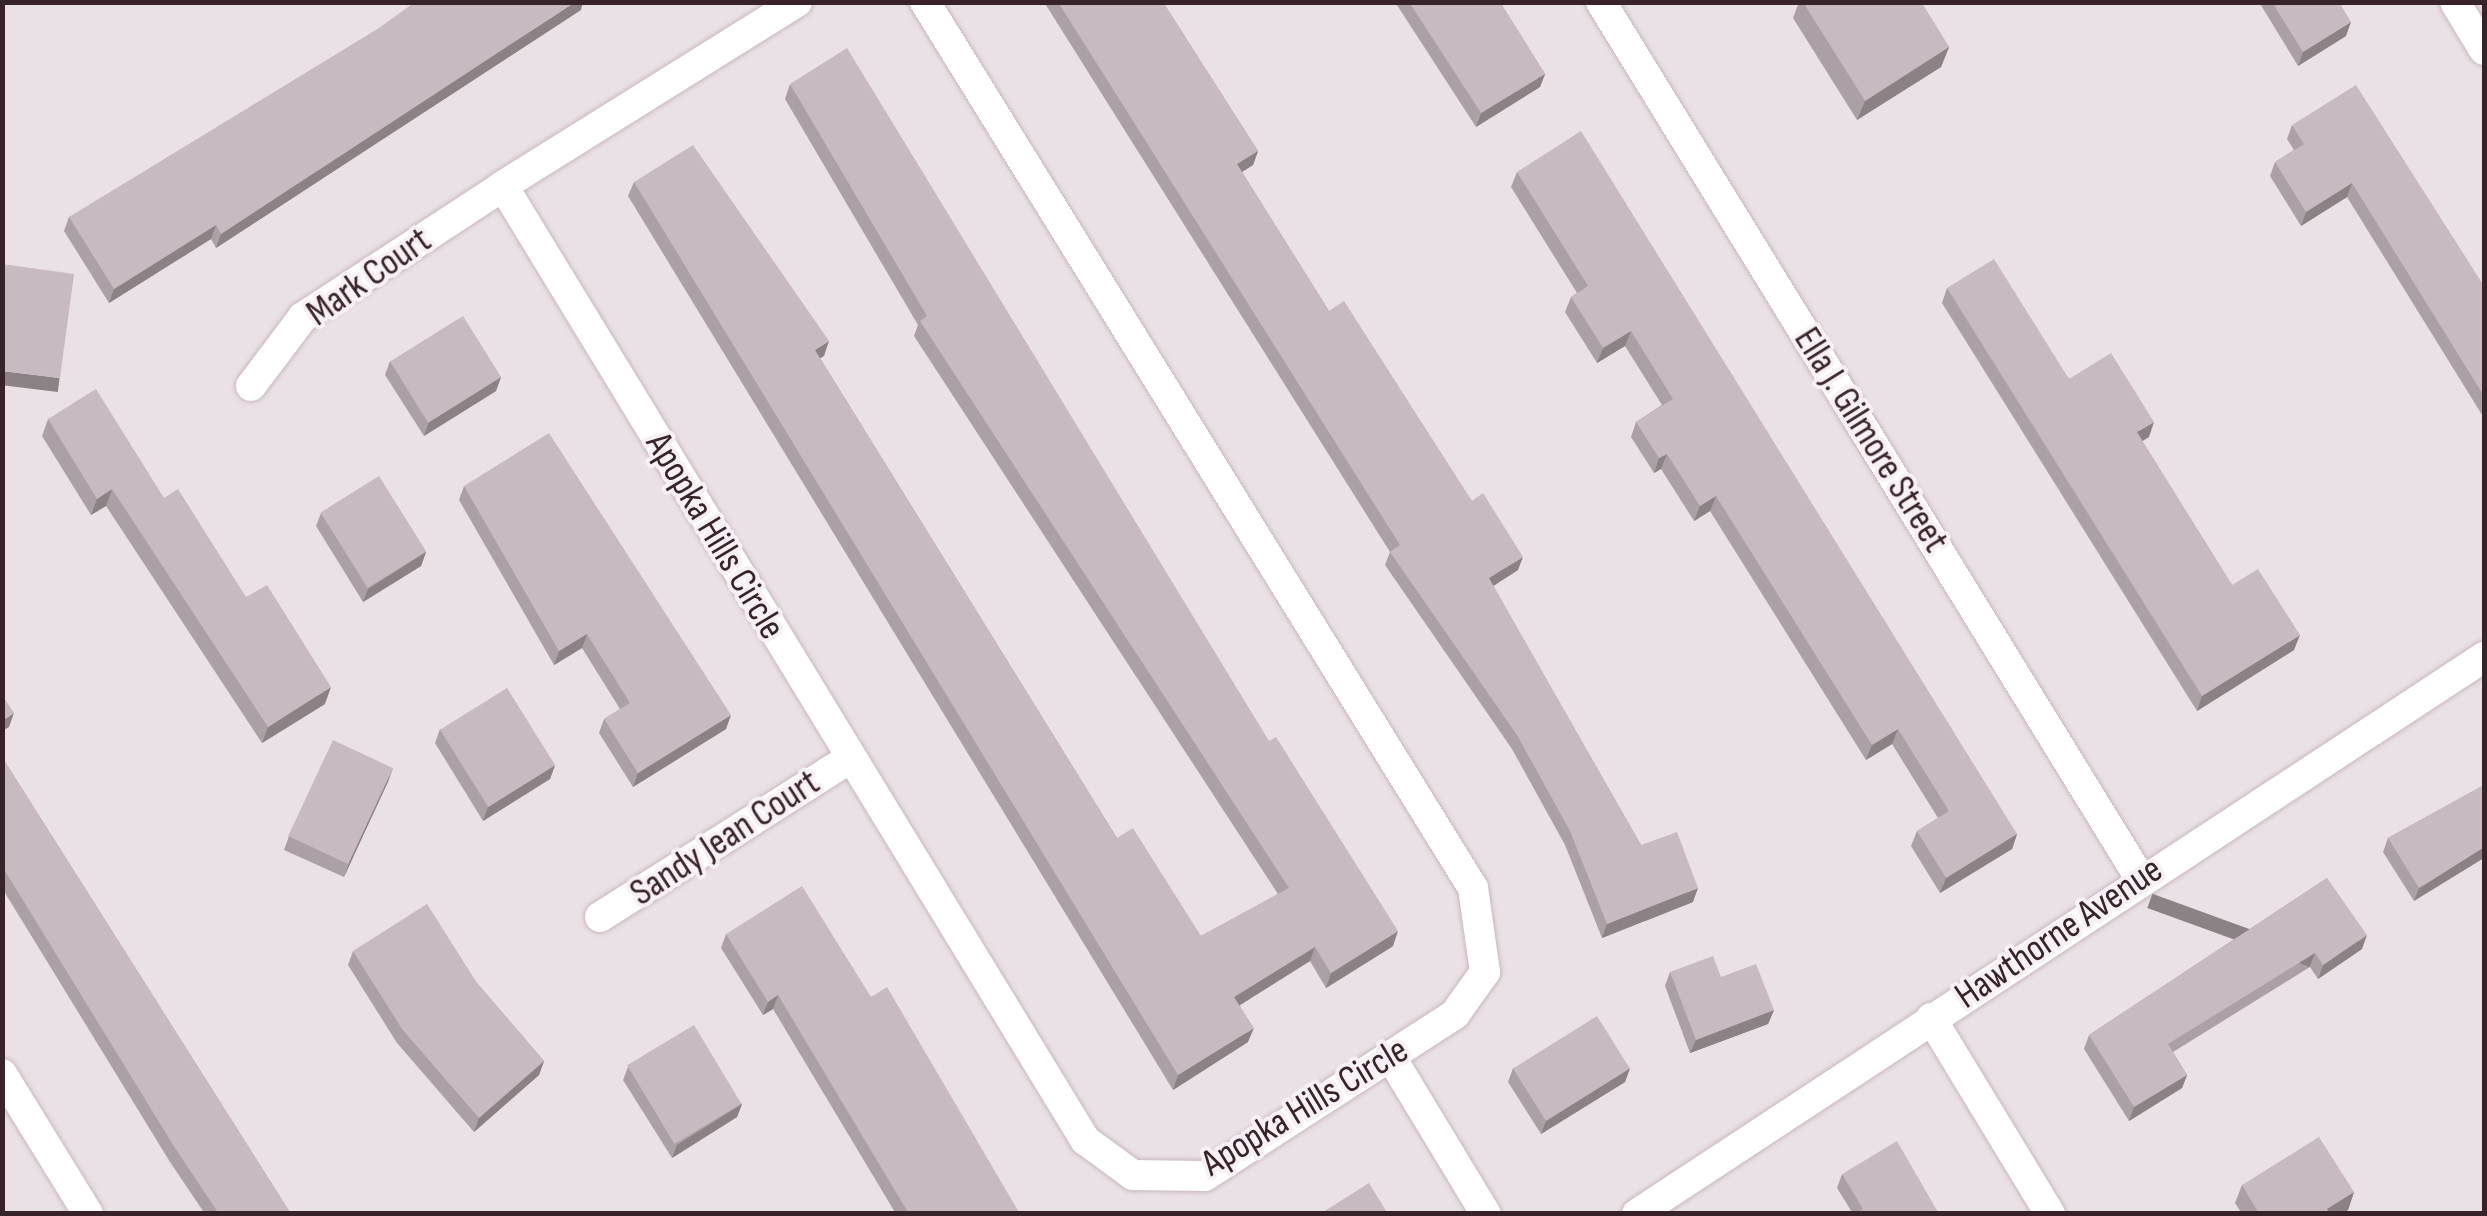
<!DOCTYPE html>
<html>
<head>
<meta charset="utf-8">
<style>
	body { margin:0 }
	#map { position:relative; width:2487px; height:1216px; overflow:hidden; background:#eae1e6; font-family:"Sofia Sans Condensed",sans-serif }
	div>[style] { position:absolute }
	.roads { filter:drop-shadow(0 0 2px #c9b6be) drop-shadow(0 0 2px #c9b6be) }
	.street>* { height:30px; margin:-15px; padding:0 15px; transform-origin:15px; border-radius:15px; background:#fff }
	.secondary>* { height:30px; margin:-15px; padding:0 15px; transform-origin:15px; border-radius:15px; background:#fff }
	.wall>* { inset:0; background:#aba0a5 }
	.shaded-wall>* { inset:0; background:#8b8286; transform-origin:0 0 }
	.building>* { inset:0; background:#c7bac0; transform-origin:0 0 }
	span { translate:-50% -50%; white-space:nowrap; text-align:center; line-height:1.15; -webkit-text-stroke:8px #f7f1f5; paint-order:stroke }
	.street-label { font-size:38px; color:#39232b }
	.frame { position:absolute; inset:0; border:5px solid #39232b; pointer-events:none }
</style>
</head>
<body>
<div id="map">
	<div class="roads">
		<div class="street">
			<div style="left:797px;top:2px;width:347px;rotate:148deg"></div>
			<div style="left:503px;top:186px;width:1118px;rotate:58.61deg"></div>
			<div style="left:1085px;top:1140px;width:59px;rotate:36.1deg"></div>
			<div style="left:1133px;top:1175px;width:72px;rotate:0.8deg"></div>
			<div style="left:1205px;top:1176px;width:298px;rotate:-32.9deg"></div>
			<div style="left:1455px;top:1014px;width:52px;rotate:-54.5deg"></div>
			<div style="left:1485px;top:972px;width:85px;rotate:-98.1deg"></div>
			<div style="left:1473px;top:888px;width:1042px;rotate:-121.74deg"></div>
			<div style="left:1601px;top:2px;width:1029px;rotate:58.4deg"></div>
			<div style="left:251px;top:386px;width:86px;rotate:-53deg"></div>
			<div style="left:303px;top:317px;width:239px;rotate:-33.2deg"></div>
			<div style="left:600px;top:917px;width:295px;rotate:-32.4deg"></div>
			<div style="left:1931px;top:1018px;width:229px;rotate:58.7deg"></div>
			<div style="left:1392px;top:1059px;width:181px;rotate:58.8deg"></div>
			<div style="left:2px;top:1074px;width:164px;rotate:58.4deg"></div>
			<div style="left:1637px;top:1214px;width:1014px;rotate:-33.33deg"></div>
		</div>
		<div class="secondary">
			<div style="left:2455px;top:2px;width:56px;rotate:58.9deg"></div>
		</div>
	</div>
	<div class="wall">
		<div style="clip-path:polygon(1044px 2px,1163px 2px,1258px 151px,1253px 165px,1242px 172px,1329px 311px,1472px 501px,1518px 570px,1493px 586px,1641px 845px,1693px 902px,1602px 938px,1565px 845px,1512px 749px,1385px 565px,1390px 552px)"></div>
		<div style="clip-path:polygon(1395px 2px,1500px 2px,1545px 74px,1540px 87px,1476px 127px)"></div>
		<div style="clip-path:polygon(1799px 2px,1921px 2px,1949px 47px,1941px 67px,1857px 120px,1793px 18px)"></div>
		<div style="clip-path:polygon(2259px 2px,2339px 2px,2346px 36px,2298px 66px)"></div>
		<div style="clip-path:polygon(581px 10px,216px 248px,211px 239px,109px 303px,64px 231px,69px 217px)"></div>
		<div style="clip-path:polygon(790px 84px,1393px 946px,1326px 988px,1310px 961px,1240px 1005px,1248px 1042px,1173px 1090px,628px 196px,634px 182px,824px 356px,820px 358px,1117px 838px,1201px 936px,1278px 894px,914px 336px,918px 325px,785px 99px)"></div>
		<div style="clip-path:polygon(2292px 125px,2484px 286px,2484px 418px,2347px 197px,2301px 226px,2270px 176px,2275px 162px,2294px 150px,2287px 139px)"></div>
		<div style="clip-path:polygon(1517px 172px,2017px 834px,2012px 849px,1940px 893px,1911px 846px,1917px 831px,1938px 818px,1892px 744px,1866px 760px,1710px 511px,1694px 521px,1661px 469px,1654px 473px,1631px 437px,1636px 422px,1662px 405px,1625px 346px,1597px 363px,1565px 312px,1571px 297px,1577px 293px,1511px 187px)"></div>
		<div style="clip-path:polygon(1947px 288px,2149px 437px,2142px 441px,2232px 585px,2294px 650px,2197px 711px,1942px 303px)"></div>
		<div style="clip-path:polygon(390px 361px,501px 377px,496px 391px,424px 436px,385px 375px)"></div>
		<div style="clip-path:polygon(48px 419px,164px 498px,246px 597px,325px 704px,262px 743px,106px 506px,91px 515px,42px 436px)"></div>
		<div style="clip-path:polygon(464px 486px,726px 729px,633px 787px,599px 733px,604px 719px,620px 709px,582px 648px,554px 665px,459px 500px)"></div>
		<div style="clip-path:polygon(321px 513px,426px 552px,421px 566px,363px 602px,316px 526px)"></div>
		<div style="clip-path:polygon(440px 729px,555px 765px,550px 779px,483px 821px,435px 743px)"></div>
		<div style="clip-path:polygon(2px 757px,291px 1214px,205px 1214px,170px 1162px,2px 888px)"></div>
		<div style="clip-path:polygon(393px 768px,344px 877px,284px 850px,289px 836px)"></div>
		<div style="clip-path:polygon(2484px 785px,2414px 901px,2383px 852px,2388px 838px)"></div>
		<div style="clip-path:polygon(2327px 878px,2362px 949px,2318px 979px,2310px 967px,2173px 1052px,2187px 1075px,2182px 1088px,2129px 1121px,2084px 1049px,2089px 1035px)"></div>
		<div style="clip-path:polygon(726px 934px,871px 997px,1020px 1214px,896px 1214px,773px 1009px,763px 1015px,721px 948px)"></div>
		<div style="clip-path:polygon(353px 951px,477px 983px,544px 1061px,539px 1075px,474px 1132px,397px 1043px,348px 965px)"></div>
		<div style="clip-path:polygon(1670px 972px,1721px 977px,1774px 1010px,1768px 1024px,1690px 1053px,1665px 986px)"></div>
		<div style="clip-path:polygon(628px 1067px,742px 1104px,737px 1117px,672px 1158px,623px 1080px)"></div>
		<div style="clip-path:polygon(1513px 1068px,1630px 1068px,1625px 1082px,1541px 1134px,1508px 1082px)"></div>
		<div style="clip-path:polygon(1842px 1174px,1939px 1214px,1853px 1214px,1837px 1188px)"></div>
		<div style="clip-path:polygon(2242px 1185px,2354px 1192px,2348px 1210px,2342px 1214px,2242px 1214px,2235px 1203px)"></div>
	</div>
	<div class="shaded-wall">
		<div style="clip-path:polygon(575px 2px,583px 2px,581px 10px,216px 248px,221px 234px)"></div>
		<div style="clip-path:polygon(2351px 22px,2346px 36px,2298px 66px,2303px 52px)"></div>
		<div style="clip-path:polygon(1949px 47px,1941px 67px,1857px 120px,1865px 101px)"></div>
		<div style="clip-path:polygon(1545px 74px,1540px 87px,1476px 127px,1481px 113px)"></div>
		<div style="clip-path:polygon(1258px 151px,1253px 165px,1232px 178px,1237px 164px)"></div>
		<div style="clip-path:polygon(2352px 183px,2347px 197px,2301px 226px,2306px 212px)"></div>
		<div style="clip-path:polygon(216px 225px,211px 239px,109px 303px,114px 289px)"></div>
		<div style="clip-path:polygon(1631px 331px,1625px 346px,1597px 363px,1603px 348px)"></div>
		<div style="clip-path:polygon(829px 341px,824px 356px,809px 365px,815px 350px)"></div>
		<div style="left:2px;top:371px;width:58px;height:14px;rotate:7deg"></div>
		<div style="clip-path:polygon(501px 377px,496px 391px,424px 436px,429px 422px)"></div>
		<div style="clip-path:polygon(2154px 422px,2149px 437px,2131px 448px,2137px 432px)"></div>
		<div style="clip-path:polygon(1667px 454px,1661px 469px,1654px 473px,1659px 458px)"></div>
		<div style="clip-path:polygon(112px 489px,106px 506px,91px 515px,97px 499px)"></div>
		<div style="clip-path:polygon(1716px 496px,1710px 511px,1694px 521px,1700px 506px)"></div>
		<div style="clip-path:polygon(426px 552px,421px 566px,363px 602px,368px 589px)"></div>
		<div style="clip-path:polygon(1523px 557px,1518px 570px,1484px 592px,1489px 578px)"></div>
		<div style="clip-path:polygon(587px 634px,582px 648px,554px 665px,559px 651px)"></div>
		<div style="clip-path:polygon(2300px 635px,2294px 650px,2197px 711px,2202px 696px)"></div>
		<div style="clip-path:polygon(331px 687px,325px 704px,262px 743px,268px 727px)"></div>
		<div style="clip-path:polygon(14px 713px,9px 727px,2px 731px,2px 721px)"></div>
		<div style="clip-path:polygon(731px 715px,726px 729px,633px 787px,638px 773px)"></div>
		<div style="clip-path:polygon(1898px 729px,1892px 744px,1866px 760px,1872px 745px)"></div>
		<div style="clip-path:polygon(555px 765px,550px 779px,483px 821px,488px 807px)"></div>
		<div style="clip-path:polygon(393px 768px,388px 782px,344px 877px,349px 863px)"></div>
		<div style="clip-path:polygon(2017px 834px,2012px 849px,1940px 893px,1946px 878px)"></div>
		<div style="clip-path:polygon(2484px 847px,2484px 858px,2414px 901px,2419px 888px)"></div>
		<div style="clip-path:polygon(1698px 888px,1693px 902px,1602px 938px,1607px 924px)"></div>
		<div style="clip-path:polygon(1398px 931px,1393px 946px,1326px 988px,1331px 973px)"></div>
		<div style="clip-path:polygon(2367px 935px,2362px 949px,2318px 979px,2323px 965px)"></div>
		<div style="clip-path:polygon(1315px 947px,1310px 961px,1229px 1012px,1234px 997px)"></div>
		<div style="left:2315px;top:953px;width:15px;height:173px;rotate:110deg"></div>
		<div style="clip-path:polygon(778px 995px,773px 1009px,763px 1015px,768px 1002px)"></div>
		<div style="clip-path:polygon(1774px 1010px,1768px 1024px,1690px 1053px,1696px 1040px)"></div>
		<div style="clip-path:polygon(1254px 1028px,1248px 1042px,1173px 1090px,1178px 1075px)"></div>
		<div style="clip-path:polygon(544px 1061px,539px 1075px,474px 1132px,479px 1118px)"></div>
		<div style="clip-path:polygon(1630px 1068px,1625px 1082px,1541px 1134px,1546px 1121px)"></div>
		<div style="clip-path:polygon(2187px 1075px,2182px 1088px,2129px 1121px,2134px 1107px)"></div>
		<div style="clip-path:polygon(742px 1104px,737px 1117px,672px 1158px,677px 1145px)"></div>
		<div style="clip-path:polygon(2354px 1192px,2348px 1210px,2342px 1214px,2326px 1214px,2327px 1209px)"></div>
	</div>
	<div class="building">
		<div style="clip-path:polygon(415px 2px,575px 2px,221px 234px,216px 225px,114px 289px,69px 217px,379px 28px)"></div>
		<div style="clip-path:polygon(1058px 2px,1163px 2px,1258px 151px,1237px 164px,1329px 311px,1344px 301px,1472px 501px,1483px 493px,1523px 557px,1489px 578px,1641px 845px,1677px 832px,1698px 888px,1607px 924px,1570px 831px,1517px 735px,1390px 552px,1400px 545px)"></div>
		<div style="clip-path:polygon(1409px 2px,1500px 2px,1545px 74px,1481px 113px)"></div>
		<div style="clip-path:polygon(1803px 2px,1921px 2px,1949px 47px,1865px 101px)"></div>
		<div style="clip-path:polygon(2272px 2px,2339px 2px,2351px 22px,2303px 52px)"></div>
		<div style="clip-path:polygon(847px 48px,1269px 741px,1276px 737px,1398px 931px,1331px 973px,1315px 947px,1234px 997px,1254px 1028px,1178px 1075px,634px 182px,693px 145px,829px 341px,815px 350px,1117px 838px,1133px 828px,1201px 936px,1289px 888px,920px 321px,927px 316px,790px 84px)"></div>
		<div style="clip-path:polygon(2356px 85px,2484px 286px,2484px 396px,2352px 183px,2306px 212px,2275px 162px,2304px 144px,2292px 125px)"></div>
		<div style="clip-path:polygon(1581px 131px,2017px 834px,1946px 878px,1917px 831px,1949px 811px,1898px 729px,1872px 745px,1716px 496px,1700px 506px,1667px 454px,1659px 458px,1636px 422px,1673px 399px,1631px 331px,1603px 348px,1571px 297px,1588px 286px,1517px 172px)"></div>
		<div style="clip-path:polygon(1994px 259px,2069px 379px,2111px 353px,2154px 422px,2137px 432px,2232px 585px,2258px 569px,2300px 635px,2202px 696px,1947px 288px)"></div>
		<div style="clip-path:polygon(2px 264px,74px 274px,60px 378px,2px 371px)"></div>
		<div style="left:463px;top:316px;width:72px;height:86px;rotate:58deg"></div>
		<div style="clip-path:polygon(96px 389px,164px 498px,178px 489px,246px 597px,267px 585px,331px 687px,268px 727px,112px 489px,97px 499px,48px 419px)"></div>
		<div style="clip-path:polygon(549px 433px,731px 715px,638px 773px,604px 719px,630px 703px,587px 634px,559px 651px,464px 486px)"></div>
		<div style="left:379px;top:476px;width:89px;height:69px;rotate:58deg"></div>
		<div style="left:507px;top:688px;width:91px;height:79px;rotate:58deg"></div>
		<div style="clip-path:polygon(2px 695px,14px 713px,2px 721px)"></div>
		<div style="left:333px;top:740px;width:66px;height:106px;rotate:25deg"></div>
		<div style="clip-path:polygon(2px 757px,291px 1214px,219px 1214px,175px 1148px,2px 866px)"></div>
		<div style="clip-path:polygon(2484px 785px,2484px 847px,2419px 888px,2388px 838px)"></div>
		<div style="clip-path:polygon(2327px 878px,2367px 935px,2323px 965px,2315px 953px,2168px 1044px,2187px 1075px,2134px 1107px,2089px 1035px)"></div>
		<div style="clip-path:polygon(802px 886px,871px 997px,887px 987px,1020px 1214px,909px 1214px,778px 995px,768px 1002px,726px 934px)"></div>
		<div style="clip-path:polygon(427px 904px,477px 983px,544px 1061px,479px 1118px,402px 1029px,353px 951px)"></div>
		<div style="clip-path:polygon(1713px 956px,1721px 977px,1756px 964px,1774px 1010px,1696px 1040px,1670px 972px)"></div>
		<div style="left:1597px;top:1016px;width:62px;height:99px;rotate:58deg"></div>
		<div style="left:694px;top:1025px;width:92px;height:78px;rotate:59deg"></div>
		<div style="clip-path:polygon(2319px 1137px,2354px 1192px,2327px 1209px,2330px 1214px,2259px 1214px,2242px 1185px)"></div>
		<div style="clip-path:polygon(1897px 1141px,1939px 1214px,1855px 1214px,1863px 1209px,1842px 1174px)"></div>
		<div style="clip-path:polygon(1369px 1183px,1388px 1214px,1320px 1214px)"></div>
	</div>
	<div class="street-label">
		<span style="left:369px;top:277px;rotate:-35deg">Mark Court</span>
		<span style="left:1871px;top:440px;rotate:58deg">Ella J. Gilmore Street</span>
		<span style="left:715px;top:536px;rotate:59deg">Apopka Hills Circle</span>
		<span style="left:725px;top:838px;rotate:-33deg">Sandy Jean Court</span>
		<span style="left:2059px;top:933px;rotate:-34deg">Hawthorne Avenue</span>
		<span style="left:1305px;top:1107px;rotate:-31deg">Apopka Hills Circle</span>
	</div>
	<div class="frame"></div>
</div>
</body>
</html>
